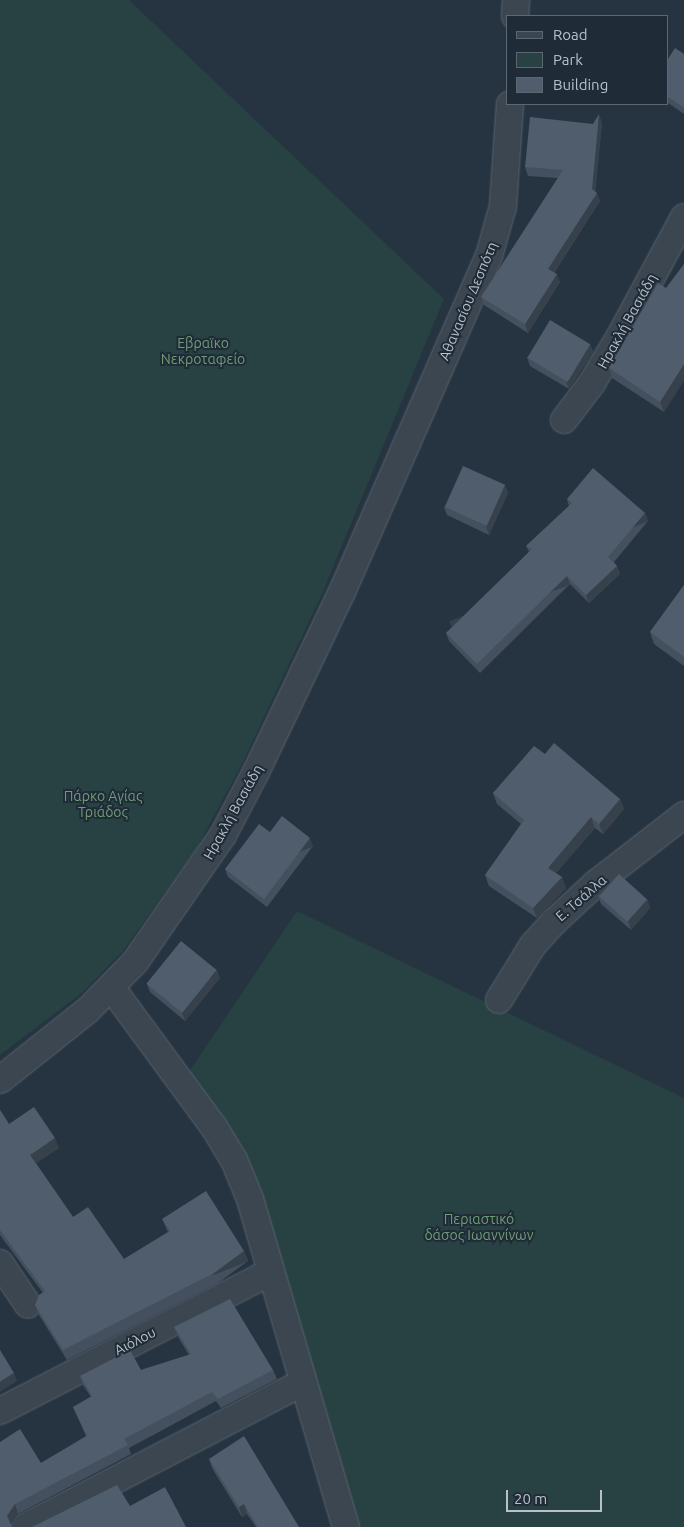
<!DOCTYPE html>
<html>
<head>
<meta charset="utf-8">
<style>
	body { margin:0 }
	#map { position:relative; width:684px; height:1527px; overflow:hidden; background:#263441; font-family:Ubuntu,sans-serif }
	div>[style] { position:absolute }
	.green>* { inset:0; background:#284142 }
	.roads { filter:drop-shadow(0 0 1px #59646e) drop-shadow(0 0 1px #59646e) }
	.minor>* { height:26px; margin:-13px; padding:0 13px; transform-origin:13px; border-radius:13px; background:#3b4651 }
	.wall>* { inset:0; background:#44505d }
	.shaded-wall>* { inset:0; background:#37414c; transform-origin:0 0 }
	.building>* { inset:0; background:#4f5d6c; transform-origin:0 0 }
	span { translate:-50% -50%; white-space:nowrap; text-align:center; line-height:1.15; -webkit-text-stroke:4px #1f2b37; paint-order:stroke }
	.street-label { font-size:14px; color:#b8c1cb }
	.park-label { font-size:14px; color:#6f9c76 }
	.legend { position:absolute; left:506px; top:15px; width:162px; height:90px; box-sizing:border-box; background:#1f2b37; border:1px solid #5c6772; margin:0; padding:6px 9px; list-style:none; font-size:15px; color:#b8c1cb }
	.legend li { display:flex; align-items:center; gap:10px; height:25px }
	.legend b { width:25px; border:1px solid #5c6772 }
	.scale { position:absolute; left:506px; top:1490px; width:96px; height:22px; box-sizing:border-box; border:2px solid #b8c1cb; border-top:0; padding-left:6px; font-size:15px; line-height:18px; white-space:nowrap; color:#b8c1cb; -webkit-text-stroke:4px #1f2b37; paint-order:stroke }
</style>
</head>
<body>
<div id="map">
	<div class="green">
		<div style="clip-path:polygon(0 0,129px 0,444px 299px,322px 594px,241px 766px,195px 851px,122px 952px,82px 993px,0 1055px)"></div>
		<div style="clip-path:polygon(297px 911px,684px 1098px,684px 1527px,354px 1527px,276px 1259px,185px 1078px)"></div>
	</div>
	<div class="roads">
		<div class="minor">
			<div style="left:515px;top:16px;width:16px;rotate:-86deg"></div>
			<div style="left:564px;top:420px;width:46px;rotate:-52.9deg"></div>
			<div style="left:592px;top:383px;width:55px;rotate:-59.2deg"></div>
			<div style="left:620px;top:336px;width:135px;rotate:-61.7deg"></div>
			<div style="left:111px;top:987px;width:174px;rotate:53.7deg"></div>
			<div style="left:214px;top:1127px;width:39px;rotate:59deg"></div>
			<div style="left:234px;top:1160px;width:42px;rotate:67.7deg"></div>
			<div style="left:250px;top:1199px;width:342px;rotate:73.7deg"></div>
			<div style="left:499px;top:1000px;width:65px;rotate:-58.3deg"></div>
			<div style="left:533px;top:945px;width:31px;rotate:-48deg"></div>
			<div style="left:554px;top:922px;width:56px;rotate:-42.8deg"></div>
			<div style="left:595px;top:884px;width:113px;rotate:-37.8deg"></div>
			<div style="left:0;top:1080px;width:112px;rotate:-38.5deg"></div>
			<div style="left:88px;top:1010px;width:67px;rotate:-45.6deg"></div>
			<div style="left:135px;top:962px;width:155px;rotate:-55.3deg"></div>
			<div style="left:223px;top:835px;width:71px;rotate:-62.4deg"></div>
			<div style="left:256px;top:772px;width:199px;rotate:-64.5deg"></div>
			<div style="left:342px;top:592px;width:367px;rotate:-66.4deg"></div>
			<div style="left:489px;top:256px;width:52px;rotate:-74.4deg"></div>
			<div style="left:503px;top:206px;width:102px;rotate:-86.1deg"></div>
			<div style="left:0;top:1263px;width:50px;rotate:56.3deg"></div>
			<div style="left:0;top:1411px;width:305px;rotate:-27.2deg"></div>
			<div style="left:25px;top:1527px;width:312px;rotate:-27.5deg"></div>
		</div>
	</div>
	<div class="wall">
		<div style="clip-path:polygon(684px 54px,684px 114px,668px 103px,668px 59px)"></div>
		<div style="clip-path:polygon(602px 123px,595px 191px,600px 201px,554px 273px,560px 282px,528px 333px,484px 305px,481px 297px,558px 178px,528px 176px,525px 167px,593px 124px)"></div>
		<div style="clip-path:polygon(684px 264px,684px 380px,664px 412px,612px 378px,609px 368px)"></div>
		<div style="clip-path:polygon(590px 344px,593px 352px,569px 389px,530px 366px,527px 357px)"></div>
		<div style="clip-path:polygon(505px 485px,508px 493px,489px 535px,447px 515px,444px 507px)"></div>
		<div style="clip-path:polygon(567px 499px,645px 513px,648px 521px,614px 562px,617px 566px,620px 574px,589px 603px,570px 584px,480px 673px,449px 641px,446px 633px,529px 552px,526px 546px,569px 506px)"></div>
		<div style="clip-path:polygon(684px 585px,684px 666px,654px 644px,650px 632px)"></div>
		<div style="clip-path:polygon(545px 754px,620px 799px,624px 809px,603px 834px,595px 828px,556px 873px,562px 877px,566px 888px,537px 918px,489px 886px,485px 875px,521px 824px,497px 804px,493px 793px)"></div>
		<div style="clip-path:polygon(270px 832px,313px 846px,267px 907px,228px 877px,225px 869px)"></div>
		<div style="clip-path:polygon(598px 895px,647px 899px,650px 908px,631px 930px,601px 904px)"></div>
		<div style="clip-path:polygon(220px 978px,185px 1021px,150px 992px,147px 984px)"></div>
		<div style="clip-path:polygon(0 1110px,9px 1124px,59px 1148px,36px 1163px,73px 1217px,124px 1259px,168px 1232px,162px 1219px,244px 1251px,248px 1261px,218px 1283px,67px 1360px,39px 1315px,35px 1305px,43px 1293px,0 1235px)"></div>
		<div style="clip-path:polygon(174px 1327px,273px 1370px,277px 1379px,221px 1408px,216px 1401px,170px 1426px,129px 1448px,131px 1454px,18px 1514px,11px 1525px,0 1527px,41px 1463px,86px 1436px,77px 1416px,73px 1407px,91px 1397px,83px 1385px,80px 1376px,141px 1370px,189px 1355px,178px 1337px)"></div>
		<div style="clip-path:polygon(209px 1459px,299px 1527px,256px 1527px,247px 1514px,242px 1517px,212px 1468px)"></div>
	</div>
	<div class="shaded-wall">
		<div style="clip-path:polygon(599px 114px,602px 123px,595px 197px,597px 193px,600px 201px,551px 277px,548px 269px,592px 189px)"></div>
		<div style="clip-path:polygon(557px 274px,560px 282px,528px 333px,525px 324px)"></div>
		<div style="clip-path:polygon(590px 344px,593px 352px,569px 389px,566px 381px)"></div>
		<div style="clip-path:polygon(684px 364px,684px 380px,664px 412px,660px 402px)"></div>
		<div style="clip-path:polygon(505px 485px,508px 493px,489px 535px,486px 527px)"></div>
		<div style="left:645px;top:513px;width:9px;height:57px;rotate:69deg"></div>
		<div style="clip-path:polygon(617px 566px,620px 574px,589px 603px,586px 595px)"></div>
		<div style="left:567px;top:576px;width:9px;height:126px;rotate:69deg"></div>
		<div style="clip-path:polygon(620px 799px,624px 809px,603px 834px,599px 824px)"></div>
		<div style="clip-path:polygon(591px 817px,595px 828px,552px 878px,548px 868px)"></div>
		<div style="left:310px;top:838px;width:9px;height:76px;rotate:69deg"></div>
		<div style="clip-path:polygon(562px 877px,566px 888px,537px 918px,533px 908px)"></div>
		<div style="clip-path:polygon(647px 899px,650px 908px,631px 930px,628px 921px)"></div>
		<div style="clip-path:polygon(217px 970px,220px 978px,185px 1021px,182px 1013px)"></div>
		<div style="clip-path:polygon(55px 1138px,59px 1148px,34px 1165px,30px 1155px)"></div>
		<div style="left:244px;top:1251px;width:11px;height:37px;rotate:68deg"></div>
		<div style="clip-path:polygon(14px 1373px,17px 1381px,0 1392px,0 1382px)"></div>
		<div style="clip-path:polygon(15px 1504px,18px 1514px,10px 1526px,7px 1516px)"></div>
		<div style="clip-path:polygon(244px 1504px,247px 1514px,242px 1517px,239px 1507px)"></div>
	</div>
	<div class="building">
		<div style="clip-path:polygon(675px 48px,684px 54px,684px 108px,668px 97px,668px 59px)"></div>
		<div style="clip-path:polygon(599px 114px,592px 189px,597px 193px,548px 269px,557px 274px,525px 324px,481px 297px,563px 170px,525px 167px,530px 117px,593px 124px)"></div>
		<div style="clip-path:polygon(684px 264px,684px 364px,660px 402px,609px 368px,658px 283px,666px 288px)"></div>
		<div style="left:550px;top:320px;width:47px;height:44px;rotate:31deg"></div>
		<div style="left:463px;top:466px;width:46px;height:45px;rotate:24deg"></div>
		<div style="clip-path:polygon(593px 468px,645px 513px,608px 557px,617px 566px,586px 595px,567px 576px,477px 664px,446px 633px,532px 549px,526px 546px,572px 503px,567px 499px)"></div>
		<div style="clip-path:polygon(684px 585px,684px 657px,650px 632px)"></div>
		<div style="clip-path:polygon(554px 743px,620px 799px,599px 824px,591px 817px,548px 868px,562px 877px,533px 908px,485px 875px,524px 820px,493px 793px,534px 746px,545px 754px)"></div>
		<div style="clip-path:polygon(282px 816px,310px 838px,264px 899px,225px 869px,259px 824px,270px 832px)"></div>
		<div style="left:619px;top:874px;width:38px;height:30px;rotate:42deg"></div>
		<div style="left:181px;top:941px;width:46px;height:55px;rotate:39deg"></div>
		<div style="clip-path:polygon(34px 1107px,55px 1138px,30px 1155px,73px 1217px,88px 1207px,124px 1259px,170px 1231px,162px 1219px,206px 1191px,244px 1251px,214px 1273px,63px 1350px,35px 1305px,39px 1295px,45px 1291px,0 1230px,0 1110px,9px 1124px)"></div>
		<div style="clip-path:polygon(230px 1299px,273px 1370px,218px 1399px,212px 1392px,124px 1439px,128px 1445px,15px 1504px,7px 1516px,12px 1527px,0 1527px,0 1442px,20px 1429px,41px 1463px,87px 1436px,73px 1407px,92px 1396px,80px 1376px,130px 1350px,141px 1370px,191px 1354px,174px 1327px)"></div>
		<div style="clip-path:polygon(0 1350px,14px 1373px,0 1382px)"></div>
		<div style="clip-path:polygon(244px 1436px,299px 1527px,258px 1527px,244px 1504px,239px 1507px,209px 1459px)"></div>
		<div style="clip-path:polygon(117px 1485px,130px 1506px,165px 1487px,186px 1527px,32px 1527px)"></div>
	</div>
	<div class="street-label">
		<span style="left:468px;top:301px;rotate:-67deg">Αθανασίου Δεσπότη</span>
		<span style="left:627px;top:321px;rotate:-61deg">Ηρακλή Βασιάδη</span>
		<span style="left:233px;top:812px;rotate:-61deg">Ηρακλή Βασιάδη</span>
		<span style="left:581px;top:898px;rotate:-41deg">Ε. Τσάλλα</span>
		<span style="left:135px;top:1341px;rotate:-27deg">Αιόλου</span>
	</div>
	<div class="park-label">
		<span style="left:203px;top:351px">Εβραϊκο<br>Νεκροταφείο</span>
		<span style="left:103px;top:804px">Πάρκο Αγίας<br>Τριάδος</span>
		<span style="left:479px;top:1227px">Περιαστικό<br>δάσος Ιωαννίνων</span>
	</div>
	<ul class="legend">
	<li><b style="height:6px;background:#3b4651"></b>Road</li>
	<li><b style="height:14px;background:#284142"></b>Park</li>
	<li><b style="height:14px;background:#4f5d6c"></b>Building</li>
	</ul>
	<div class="scale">20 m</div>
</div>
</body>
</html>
